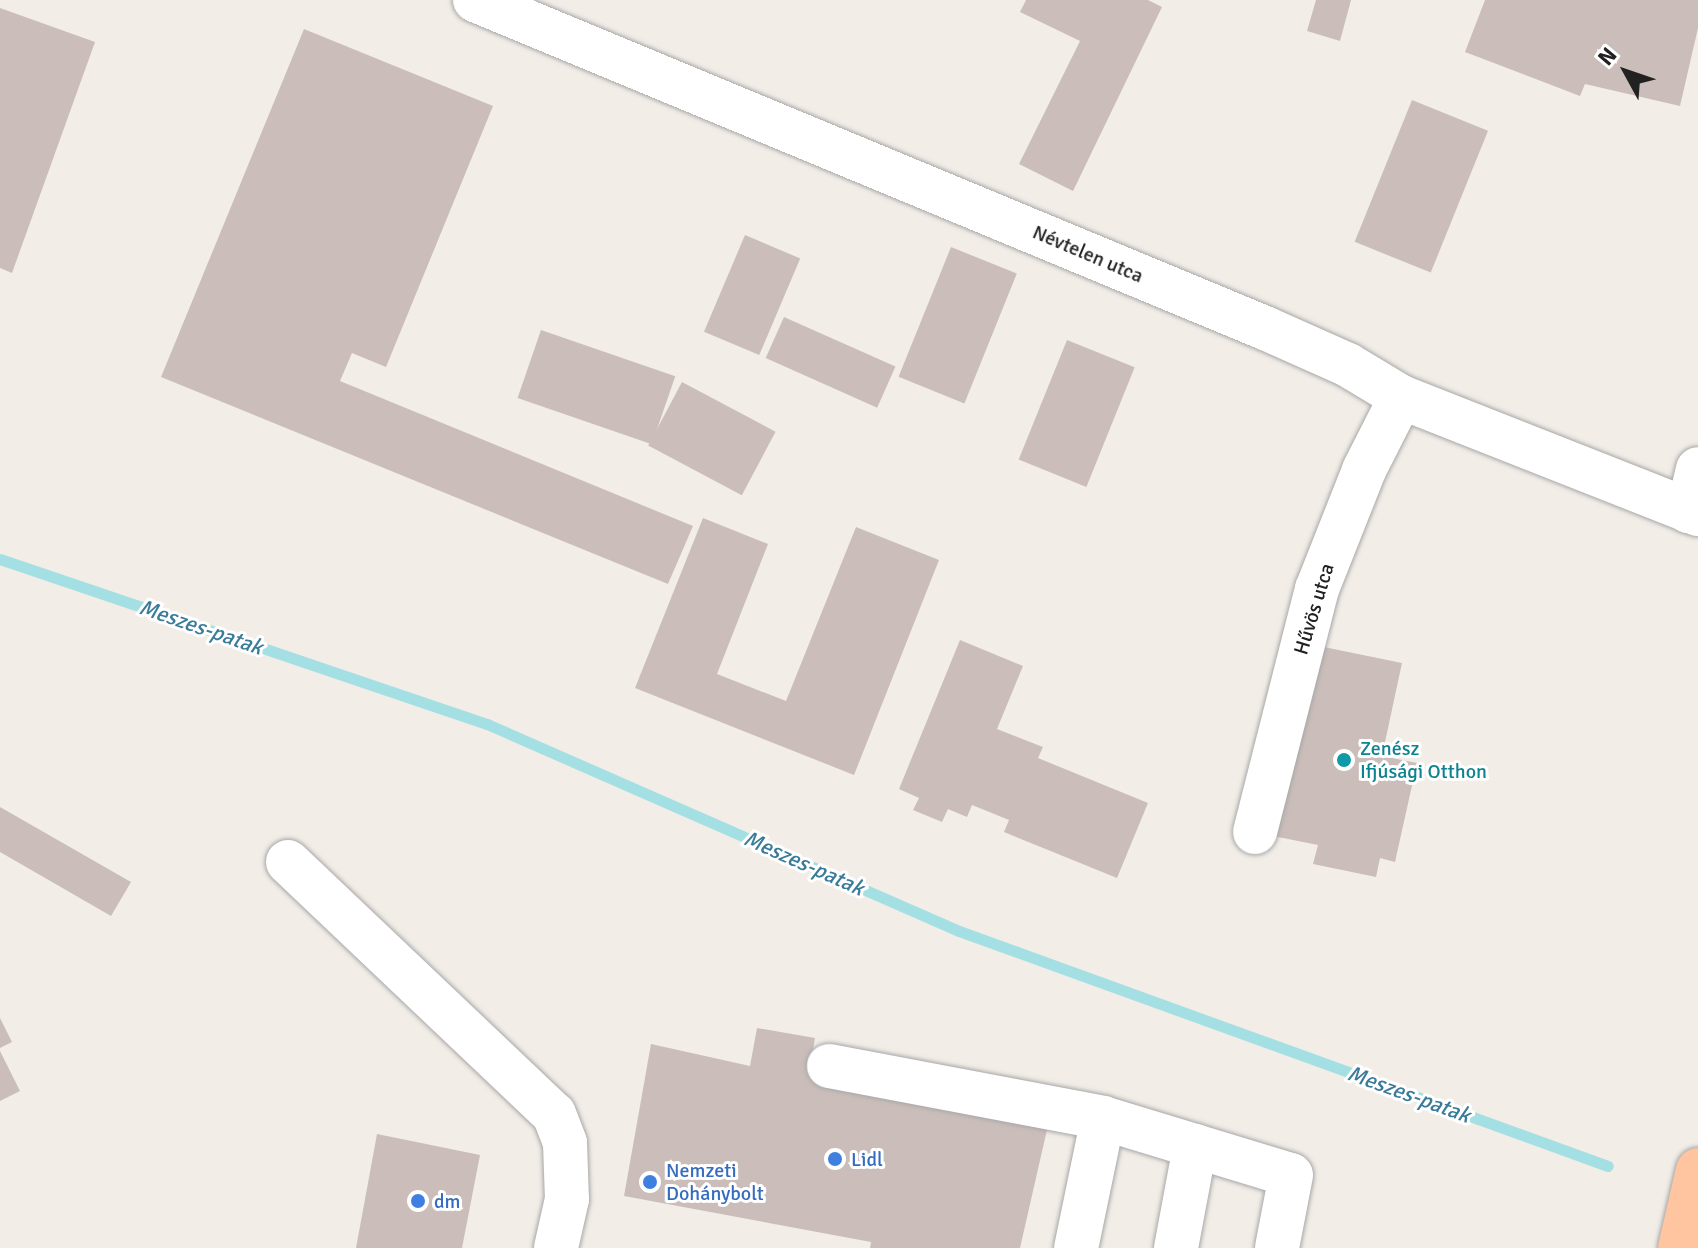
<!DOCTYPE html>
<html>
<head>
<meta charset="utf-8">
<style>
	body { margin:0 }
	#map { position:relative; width:1698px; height:1248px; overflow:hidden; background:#f2ede7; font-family:Signika,sans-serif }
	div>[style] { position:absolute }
	.stream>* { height:11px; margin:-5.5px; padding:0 5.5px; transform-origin:5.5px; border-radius:5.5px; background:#a4e0e3 }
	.building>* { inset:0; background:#cbbeba; transform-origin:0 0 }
	.roads { filter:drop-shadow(0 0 2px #a8a8a8) drop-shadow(0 0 2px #a8a8a8) }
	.minor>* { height:44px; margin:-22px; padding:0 22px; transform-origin:22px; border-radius:22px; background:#fff }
	.major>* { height:44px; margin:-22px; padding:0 22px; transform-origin:22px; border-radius:22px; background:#ffc5a0 }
	.dots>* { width:22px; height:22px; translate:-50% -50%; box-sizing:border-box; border:4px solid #fff; border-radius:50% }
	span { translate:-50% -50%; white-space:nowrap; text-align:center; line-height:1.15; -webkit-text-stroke:6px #fff; paint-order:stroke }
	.street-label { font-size:20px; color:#212121 }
	.culture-label { font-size:20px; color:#0d838f }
	.left { translate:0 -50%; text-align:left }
	.shop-label { font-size:20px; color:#366cbe }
	.water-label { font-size:22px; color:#397b99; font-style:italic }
	.north { position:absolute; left:1586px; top:32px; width:80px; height:80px; -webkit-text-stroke:6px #fff; paint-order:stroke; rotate:310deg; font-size:22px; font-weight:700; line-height:32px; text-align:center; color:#212121 }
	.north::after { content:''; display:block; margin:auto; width:28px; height:36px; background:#212121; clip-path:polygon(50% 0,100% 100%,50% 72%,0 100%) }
</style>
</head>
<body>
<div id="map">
	<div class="stream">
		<div style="left:0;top:559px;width:514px;rotate:18.72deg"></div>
		<div style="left:487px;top:724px;width:515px;rotate:23.68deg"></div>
		<div style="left:959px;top:931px;width:690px;rotate:19.91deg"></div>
	</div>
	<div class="building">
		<div style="clip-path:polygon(1026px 0,1148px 0,1162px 7px,1073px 191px,1019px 164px,1080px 41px,1020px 12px)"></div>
		<div style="clip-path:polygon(1316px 0,1351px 0,1340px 41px,1307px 31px)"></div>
		<div style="clip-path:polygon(1485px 0,1698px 0,1698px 28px,1680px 106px,1585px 84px,1580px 96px,1465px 52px)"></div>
		<div style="clip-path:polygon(0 8px,95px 42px,12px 273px,0 268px)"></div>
		<div style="clip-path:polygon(304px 29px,493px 106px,386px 367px,352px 353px,340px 381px,693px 526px,668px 584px,161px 377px)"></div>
		<div style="left:1412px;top:100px;width:82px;height:153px;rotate:22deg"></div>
		<div style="left:745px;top:235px;width:60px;height:105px;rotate:23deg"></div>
		<div style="left:951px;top:247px;width:71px;height:140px;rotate:22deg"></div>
		<div style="left:784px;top:317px;width:122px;height:45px;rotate:24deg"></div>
		<div style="left:541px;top:330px;width:142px;height:72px;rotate:19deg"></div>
		<div style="left:1067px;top:340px;width:73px;height:129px;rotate:22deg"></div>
		<div style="left:682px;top:382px;width:106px;height:72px;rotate:28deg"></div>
		<div style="clip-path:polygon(703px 518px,768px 544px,717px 674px,786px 701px,856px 527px,939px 560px,854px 775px,635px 688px)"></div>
		<div style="clip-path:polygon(960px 640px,1023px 666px,997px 729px,1043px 747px,1038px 758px,1148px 803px,1117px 878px,1004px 832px,1009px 820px,972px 805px,967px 817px,948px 809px,942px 822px,913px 810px,919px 798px,899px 789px)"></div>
		<div style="clip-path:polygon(1314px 645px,1402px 663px,1382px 756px,1417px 763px,1395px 862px,1380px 858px,1376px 877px,1313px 864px,1318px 845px,1273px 836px)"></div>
		<div style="clip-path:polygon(0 807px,131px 882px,111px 916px,0 852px)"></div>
		<div style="clip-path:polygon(0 1018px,12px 1042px,0 1048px)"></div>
		<div style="clip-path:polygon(757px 1028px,815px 1038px,809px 1073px,1049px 1121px,1020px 1248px,870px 1248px,871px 1242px,624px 1196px,651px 1044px,750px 1066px)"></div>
		<div style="clip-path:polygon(0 1051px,20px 1091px,0 1101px)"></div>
		<div style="clip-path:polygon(377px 1134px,480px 1155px,462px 1248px,356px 1248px)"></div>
	</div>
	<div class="roads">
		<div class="minor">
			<div style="left:475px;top:0;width:855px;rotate:22.55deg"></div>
			<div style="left:1265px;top:328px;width:91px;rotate:24deg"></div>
			<div style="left:1348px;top:365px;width:62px;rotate:31.1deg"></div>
			<div style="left:1401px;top:397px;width:319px;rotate:21.5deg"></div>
			<div style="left:1688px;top:511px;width:43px;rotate:-76.6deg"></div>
			<div style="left:1255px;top:832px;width:251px;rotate:-75.7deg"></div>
			<div style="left:1317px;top:589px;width:128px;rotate:-68.4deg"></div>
			<div style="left:1364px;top:470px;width:82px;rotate:-63.1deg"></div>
			<div style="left:288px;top:862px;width:366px;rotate:43.5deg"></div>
			<div style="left:554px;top:1114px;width:31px;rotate:69deg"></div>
			<div style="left:565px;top:1143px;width:56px;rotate:88deg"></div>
			<div style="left:567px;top:1199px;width:50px;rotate:102.7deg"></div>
			<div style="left:829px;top:1066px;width:279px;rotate:10.7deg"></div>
			<div style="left:1103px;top:1118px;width:133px;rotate:101.7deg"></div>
			<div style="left:1103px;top:1118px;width:196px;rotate:16.9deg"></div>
			<div style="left:1291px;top:1175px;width:74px;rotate:100.9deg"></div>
			<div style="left:1176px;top:1248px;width:104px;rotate:-79.4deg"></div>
		</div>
		<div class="major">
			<div style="left:1680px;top:1248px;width:80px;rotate:-77deg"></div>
		</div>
	</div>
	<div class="dots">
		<div style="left:1344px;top:760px;background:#0f9aa8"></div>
		<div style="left:835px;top:1159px;background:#3f7fe0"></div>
		<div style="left:650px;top:1182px;background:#3f7fe0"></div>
		<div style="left:418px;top:1201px;background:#3f7fe0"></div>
	</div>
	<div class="street-label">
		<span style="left:1088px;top:254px;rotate:23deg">Névtelen utca</span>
		<span style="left:1314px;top:609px;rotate:-73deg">Hűvös utca</span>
	</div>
	<div class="culture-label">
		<span class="left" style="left:1360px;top:760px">Zenész<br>Ifjúsági Otthon</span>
	</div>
	<div class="shop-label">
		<span class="left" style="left:851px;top:1159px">Lidl</span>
		<span class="left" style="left:666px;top:1182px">Nemzeti<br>Dohánybolt</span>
		<span class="left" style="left:434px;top:1201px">dm</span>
	</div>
	<div class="water-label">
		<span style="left:201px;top:627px;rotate:19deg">Meszes-patak</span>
		<span style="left:804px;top:863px;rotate:24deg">Meszes-patak</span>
		<span style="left:1409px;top:1094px;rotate:20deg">Meszes-patak</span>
	</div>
	<div class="north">N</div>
</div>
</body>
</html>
